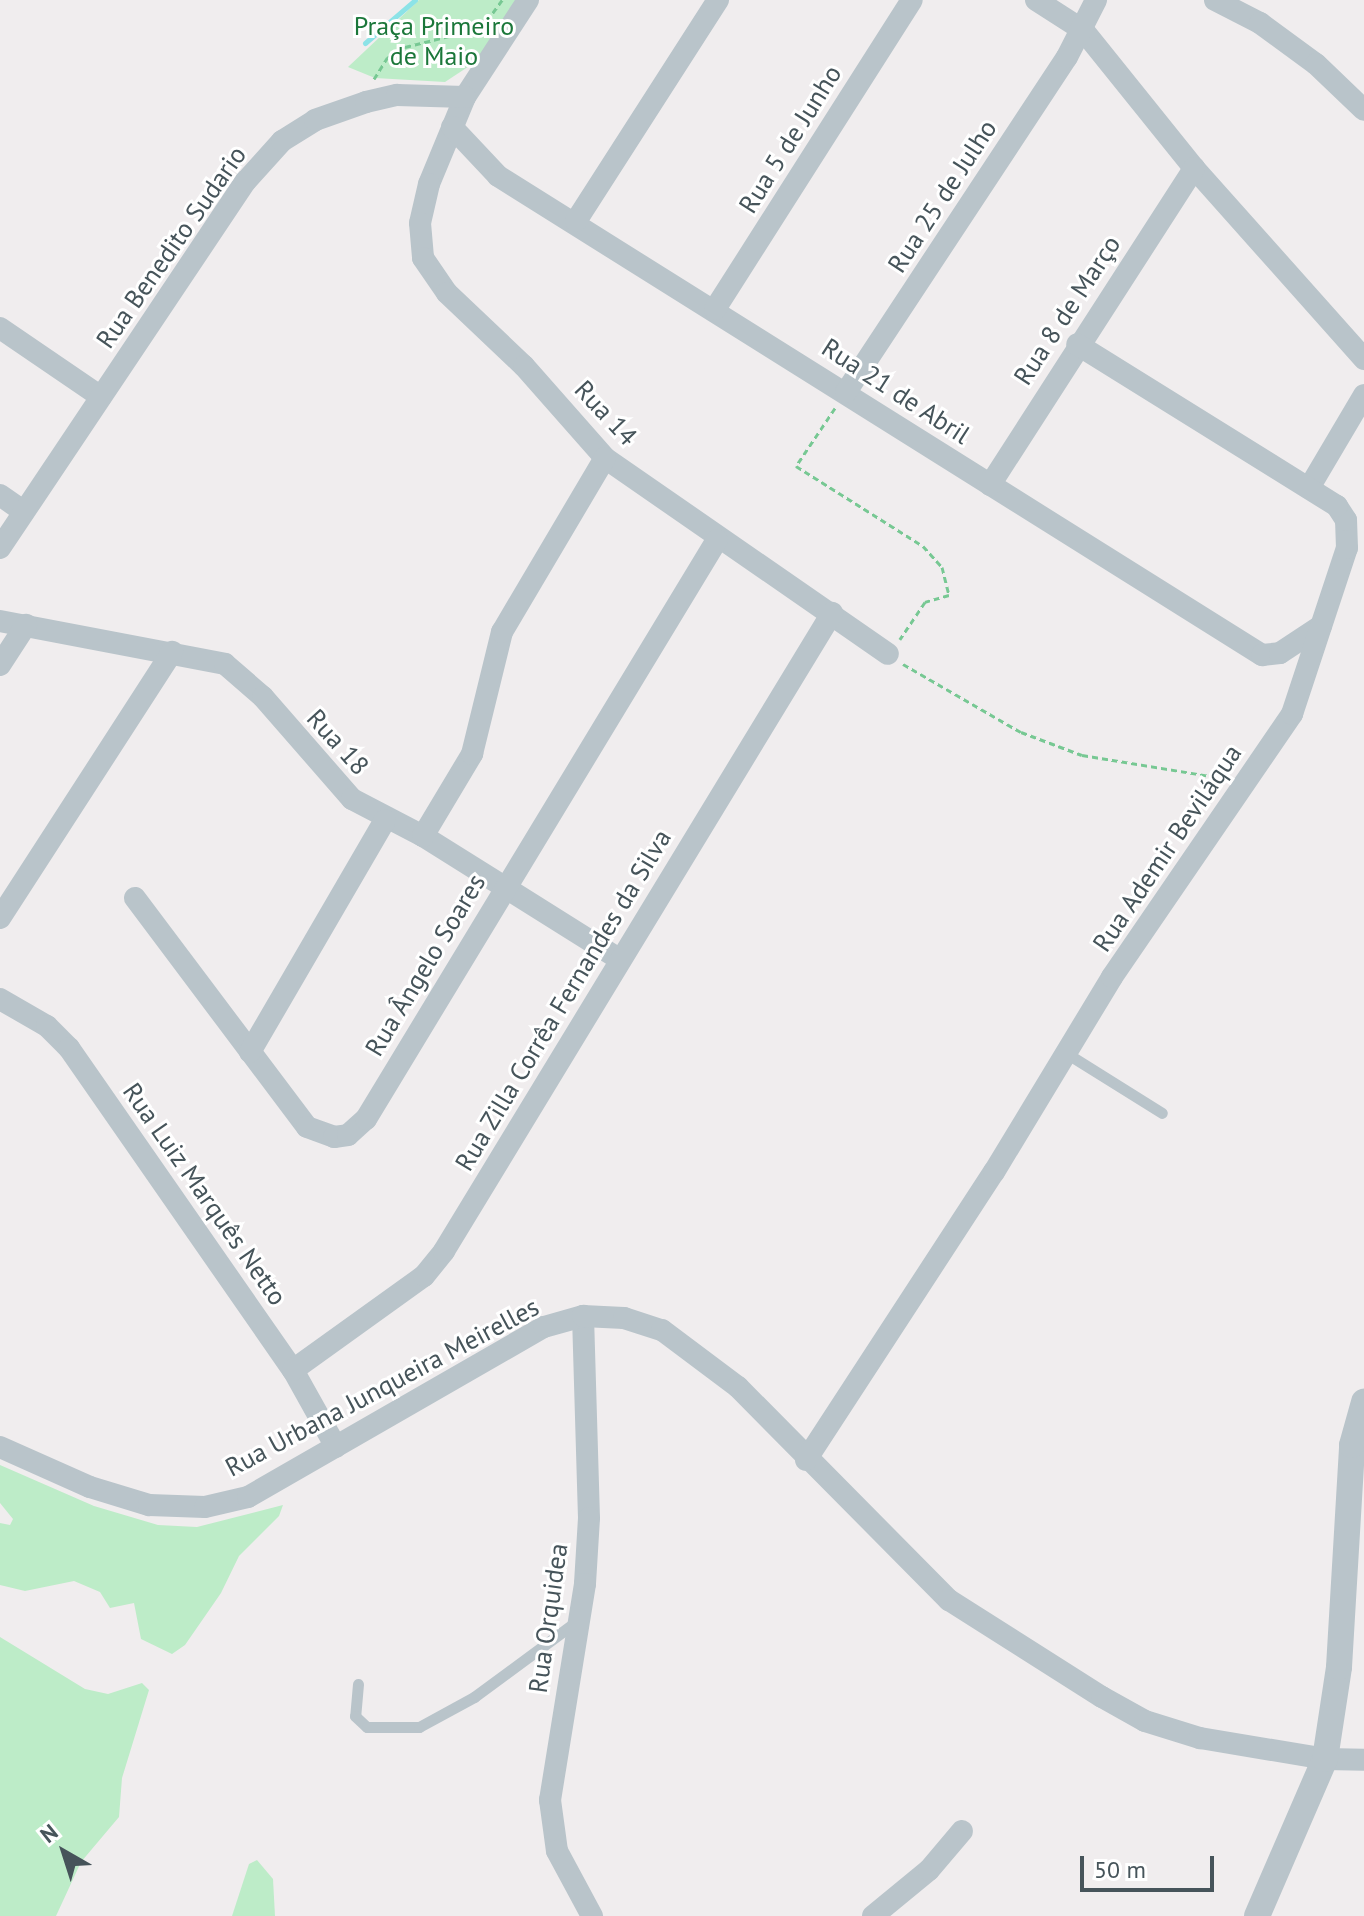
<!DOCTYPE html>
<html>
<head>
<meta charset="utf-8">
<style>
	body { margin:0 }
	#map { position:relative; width:1364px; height:1916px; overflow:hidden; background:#f0edee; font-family:"PT Sans",sans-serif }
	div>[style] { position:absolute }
	.green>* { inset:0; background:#bdecc8 }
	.stream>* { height:5px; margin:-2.5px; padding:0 2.5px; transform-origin:2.5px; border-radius:2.5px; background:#8ce3e7 }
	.path>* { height:3px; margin-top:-1.5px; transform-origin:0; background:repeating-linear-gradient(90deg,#77c893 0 6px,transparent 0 10px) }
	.service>* { height:11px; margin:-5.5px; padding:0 5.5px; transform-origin:5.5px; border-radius:5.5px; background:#b9c4ca }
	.minor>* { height:22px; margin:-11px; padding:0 11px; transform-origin:11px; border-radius:11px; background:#b9c4ca }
	.tertiary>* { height:26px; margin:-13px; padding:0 13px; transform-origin:13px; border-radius:13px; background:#b9c4ca }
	span { translate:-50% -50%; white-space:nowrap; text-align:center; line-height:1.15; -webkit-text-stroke:6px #fff; paint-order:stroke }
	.park-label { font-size:26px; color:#1b773a }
	.street-label { font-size:26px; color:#46545a }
	.north { position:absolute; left:24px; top:1812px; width:80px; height:80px; -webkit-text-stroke:6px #fff; paint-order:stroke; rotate:321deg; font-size:22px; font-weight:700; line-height:32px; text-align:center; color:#46545a }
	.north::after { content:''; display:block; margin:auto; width:28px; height:36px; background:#46545a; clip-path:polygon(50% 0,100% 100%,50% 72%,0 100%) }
	.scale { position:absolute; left:1080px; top:1856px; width:134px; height:36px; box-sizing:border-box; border:4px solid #46545a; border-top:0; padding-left:10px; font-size:24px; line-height:28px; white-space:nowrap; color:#46545a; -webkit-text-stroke:6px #fff; paint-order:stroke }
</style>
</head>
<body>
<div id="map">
	<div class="green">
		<div style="clip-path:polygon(419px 0,520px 0,486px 55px,445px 82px,375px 78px,348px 67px)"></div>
		<div style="clip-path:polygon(0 1465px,94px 1506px,158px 1525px,197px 1527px,283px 1505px,279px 1516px,239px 1556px,221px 1593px,185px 1645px,172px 1654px,141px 1639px,134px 1603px,110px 1608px,100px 1592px,74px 1581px,25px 1591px,0 1585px,0 1523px,10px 1525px,13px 1519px,0 1503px)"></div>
		<div style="clip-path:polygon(0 1637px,85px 1689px,108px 1694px,142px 1683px,149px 1690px,122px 1778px,119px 1817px,81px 1862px,56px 1916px,0 1916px)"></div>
		<div style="clip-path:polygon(257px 1860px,273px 1879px,275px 1916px,232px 1916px,249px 1864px)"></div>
	</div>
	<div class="stream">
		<div style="left:365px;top:43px;width:66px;rotate:-40.7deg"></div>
	</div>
	<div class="path">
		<div style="left:481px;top:29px;width:36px;rotate:-54deg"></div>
		<div style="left:374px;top:79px;width:25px;rotate:-58deg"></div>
		<div style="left:387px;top:58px;width:21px;rotate:-31deg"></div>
		<div style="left:405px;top:47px;width:78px;rotate:-14deg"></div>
		<div style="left:835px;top:408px;width:70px;rotate:123.9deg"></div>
		<div style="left:796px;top:466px;width:150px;rotate:32.2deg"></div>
		<div style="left:923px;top:546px;width:28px;rotate:48deg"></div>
		<div style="left:942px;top:567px;width:29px;rotate:76deg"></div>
		<div style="left:949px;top:595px;width:25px;rotate:164deg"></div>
		<div style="left:925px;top:602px;width:45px;rotate:124deg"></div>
		<div style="left:903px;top:664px;width:136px;rotate:30deg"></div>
		<div style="left:1021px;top:732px;width:65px;rotate:20.7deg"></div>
		<div style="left:1082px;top:755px;width:143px;rotate:9.3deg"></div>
	</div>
	<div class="service">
		<div style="left:1066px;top:1053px;width:113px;rotate:32deg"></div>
		<div style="left:358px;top:1684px;width:32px;rotate:95deg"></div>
		<div style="left:355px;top:1716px;width:16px;rotate:43deg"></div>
		<div style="left:367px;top:1727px;width:52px"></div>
		<div style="left:419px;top:1727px;width:63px;rotate:-28.6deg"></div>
		<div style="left:474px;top:1697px;width:128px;rotate:-36.4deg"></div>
	</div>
	<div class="minor">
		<div style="left:528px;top:0;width:116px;rotate:123deg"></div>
		<div style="left:465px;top:97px;width:94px;rotate:112.5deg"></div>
		<div style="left:429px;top:184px;width:40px;rotate:103deg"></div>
		<div style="left:420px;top:223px;width:35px;rotate:85deg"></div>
		<div style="left:423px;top:258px;width:42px;rotate:55.6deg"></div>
		<div style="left:447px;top:293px;width:106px;rotate:43.5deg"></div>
		<div style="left:524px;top:366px;width:123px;rotate:48.6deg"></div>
		<div style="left:605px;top:458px;width:344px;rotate:34.7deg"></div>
		<div style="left:1036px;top:0;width:56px;rotate:32.6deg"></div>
		<div style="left:1083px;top:30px;width:177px;rotate:51.2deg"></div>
		<div style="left:1194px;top:168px;width:256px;rotate:48.3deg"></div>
		<div style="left:1215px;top:0;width:51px;rotate:27.1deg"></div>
		<div style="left:1260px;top:23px;width:69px;rotate:36.2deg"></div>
		<div style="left:1316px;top:64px;width:66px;rotate:43.8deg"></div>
		<div style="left:452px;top:127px;width:67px;rotate:46.8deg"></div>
		<div style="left:498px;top:176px;width:902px;rotate:32.09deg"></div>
		<div style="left:1262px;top:655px;width:18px;rotate:-6deg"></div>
		<div style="left:1280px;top:653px;width:49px;rotate:-33.4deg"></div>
		<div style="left:576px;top:221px;width:263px;rotate:-57.3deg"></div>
		<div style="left:715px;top:309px;width:366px;rotate:-57.5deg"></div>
		<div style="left:0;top:328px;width:122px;rotate:34.3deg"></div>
		<div style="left:846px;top:392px;width:401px;rotate:-56.6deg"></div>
		<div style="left:1067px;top:57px;width:64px;rotate:-63deg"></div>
		<div style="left:990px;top:485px;width:377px;rotate:-57.2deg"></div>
		<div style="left:1309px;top:488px;width:108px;rotate:-59.4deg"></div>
		<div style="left:0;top:495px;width:29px;rotate:35deg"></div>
		<div style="left:0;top:548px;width:442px;rotate:-56.2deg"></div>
		<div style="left:246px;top:181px;width:54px;rotate:-48deg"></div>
		<div style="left:282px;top:141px;width:39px;rotate:-32deg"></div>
		<div style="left:315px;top:120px;width:54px;rotate:-19.4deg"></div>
		<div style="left:366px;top:102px;width:32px;rotate:-13deg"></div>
		<div style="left:397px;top:95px;width:68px;rotate:1.7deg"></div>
		<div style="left:0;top:621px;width:229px;rotate:10.8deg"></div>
		<div style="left:225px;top:664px;width:50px;rotate:41deg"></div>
		<div style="left:263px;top:697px;width:135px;rotate:48.9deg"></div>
		<div style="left:352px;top:799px;width:80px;rotate:27.5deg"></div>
		<div style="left:423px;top:836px;width:231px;rotate:32.1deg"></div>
		<div style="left:0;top:665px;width:48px;rotate:-57deg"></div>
		<div style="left:423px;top:836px;width:96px;rotate:-59.1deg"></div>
		<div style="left:472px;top:754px;width:126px;rotate:-76.2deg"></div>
		<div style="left:502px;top:632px;width:202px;rotate:-59.4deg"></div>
		<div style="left:135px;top:898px;width:286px;rotate:53.1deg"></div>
		<div style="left:307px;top:1127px;width:29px;rotate:20deg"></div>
		<div style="left:334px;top:1137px;width:14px;rotate:-8deg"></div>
		<div style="left:348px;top:1135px;width:24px;rotate:-42deg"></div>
		<div style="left:366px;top:1119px;width:677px;rotate:-58.78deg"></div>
		<div style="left:0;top:918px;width:317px;rotate:-57.1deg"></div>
		<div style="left:0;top:999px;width:54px;rotate:29.9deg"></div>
		<div style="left:47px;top:1026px;width:31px;rotate:45deg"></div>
		<div style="left:69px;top:1048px;width:392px;rotate:55.2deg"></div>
		<div style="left:293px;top:1370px;width:88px;rotate:60.8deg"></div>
		<div style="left:250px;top:1052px;width:268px;rotate:-59.8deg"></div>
		<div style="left:583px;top:1316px;width:202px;rotate:88.3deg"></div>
		<div style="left:589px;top:1518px;width:66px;rotate:93.5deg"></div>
		<div style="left:585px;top:1584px;width:219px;rotate:99.2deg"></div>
		<div style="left:550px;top:1800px;width:51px;rotate:82.2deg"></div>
		<div style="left:557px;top:1851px;width:74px;rotate:61.7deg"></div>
		<div style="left:293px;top:1370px;width:161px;rotate:-35.7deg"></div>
		<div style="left:424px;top:1276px;width:32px;rotate:-51deg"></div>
		<div style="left:444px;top:1251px;width:747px;rotate:-58.69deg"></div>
		<div style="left:0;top:1447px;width:98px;rotate:24deg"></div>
		<div style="left:90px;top:1487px;width:62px;rotate:17deg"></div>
		<div style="left:149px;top:1505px;width:56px;rotate:2deg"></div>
		<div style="left:205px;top:1507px;width:44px;rotate:-13.1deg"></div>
		<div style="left:248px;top:1497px;width:341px;rotate:-29.9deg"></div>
		<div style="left:544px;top:1327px;width:41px;rotate:-15.8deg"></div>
		<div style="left:583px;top:1316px;width:41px;rotate:2.8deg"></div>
		<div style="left:624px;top:1318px;width:40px;rotate:18deg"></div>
		<div style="left:662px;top:1330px;width:95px;rotate:36.9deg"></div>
		<div style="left:738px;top:1387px;width:300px;rotate:45.3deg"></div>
		<div style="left:949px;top:1600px;width:181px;rotate:32.4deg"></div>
		<div style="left:1102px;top:1697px;width:49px;rotate:29.2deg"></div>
		<div style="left:1145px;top:1721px;width:58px;rotate:17.2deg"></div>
		<div style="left:1200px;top:1738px;width:127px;rotate:9.5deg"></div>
		<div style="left:1325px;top:1759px;width:39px;rotate:1deg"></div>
		<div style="left:806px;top:1460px;width:344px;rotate:-56.9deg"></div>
		<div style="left:994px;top:1172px;width:228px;rotate:-58.8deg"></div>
		<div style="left:1112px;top:977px;width:319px;rotate:-55.6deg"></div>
		<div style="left:1292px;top:714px;width:175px;rotate:-71.7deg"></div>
		<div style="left:1347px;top:548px;width:28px;rotate:-92deg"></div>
		<div style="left:1346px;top:520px;width:17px;rotate:-123deg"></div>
		<div style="left:1337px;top:506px;width:306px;rotate:-148.1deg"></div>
		<div style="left:873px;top:1916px;width:72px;rotate:-39.4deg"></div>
		<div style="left:929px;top:1870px;width:51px;rotate:-49.8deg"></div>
	</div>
	<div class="tertiary">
		<div style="left:1257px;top:1916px;width:171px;rotate:-66.6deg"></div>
		<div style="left:1325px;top:1759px;width:93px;rotate:-81.3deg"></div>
		<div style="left:1339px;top:1667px;width:222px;rotate:-86.6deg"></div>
		<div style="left:1352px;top:1445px;width:45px;rotate:-74.4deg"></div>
	</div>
	<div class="park-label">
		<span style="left:434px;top:41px">Praça Primeiro<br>de Maio</span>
	</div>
	<div class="street-label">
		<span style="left:790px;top:139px;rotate:-58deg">Rua 5 de Junho</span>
		<span style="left:942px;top:196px;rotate:-57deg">Rua 25 de Julho</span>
		<span style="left:171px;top:247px;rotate:-55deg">Rua Benedito Sudario</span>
		<span style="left:1067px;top:310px;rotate:-57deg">Rua 8 de Março</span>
		<span style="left:896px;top:391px;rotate:33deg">Rua 21 de Abril</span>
		<span style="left:606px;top:413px;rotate:47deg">Rua 14</span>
		<span style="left:338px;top:742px;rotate:48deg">Rua 18</span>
		<span style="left:1167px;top:848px;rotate:-56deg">Rua Ademir Beviláqua</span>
		<span style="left:425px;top:965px;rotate:-59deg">Rua Ângelo Soares</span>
		<span style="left:563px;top:1000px;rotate:-59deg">Rua Zilla Corrêa Fernandes da Silva</span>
		<span style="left:205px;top:1194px;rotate:55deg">Rua Luiz Marquês Netto</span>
		<span style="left:382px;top:1387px;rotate:-28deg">Rua Urbana Junqueira Meirelles</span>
		<span style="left:548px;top:1618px;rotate:-82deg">Rua Orquidea</span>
	</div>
	<div class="north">N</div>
	<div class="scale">50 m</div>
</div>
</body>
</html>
